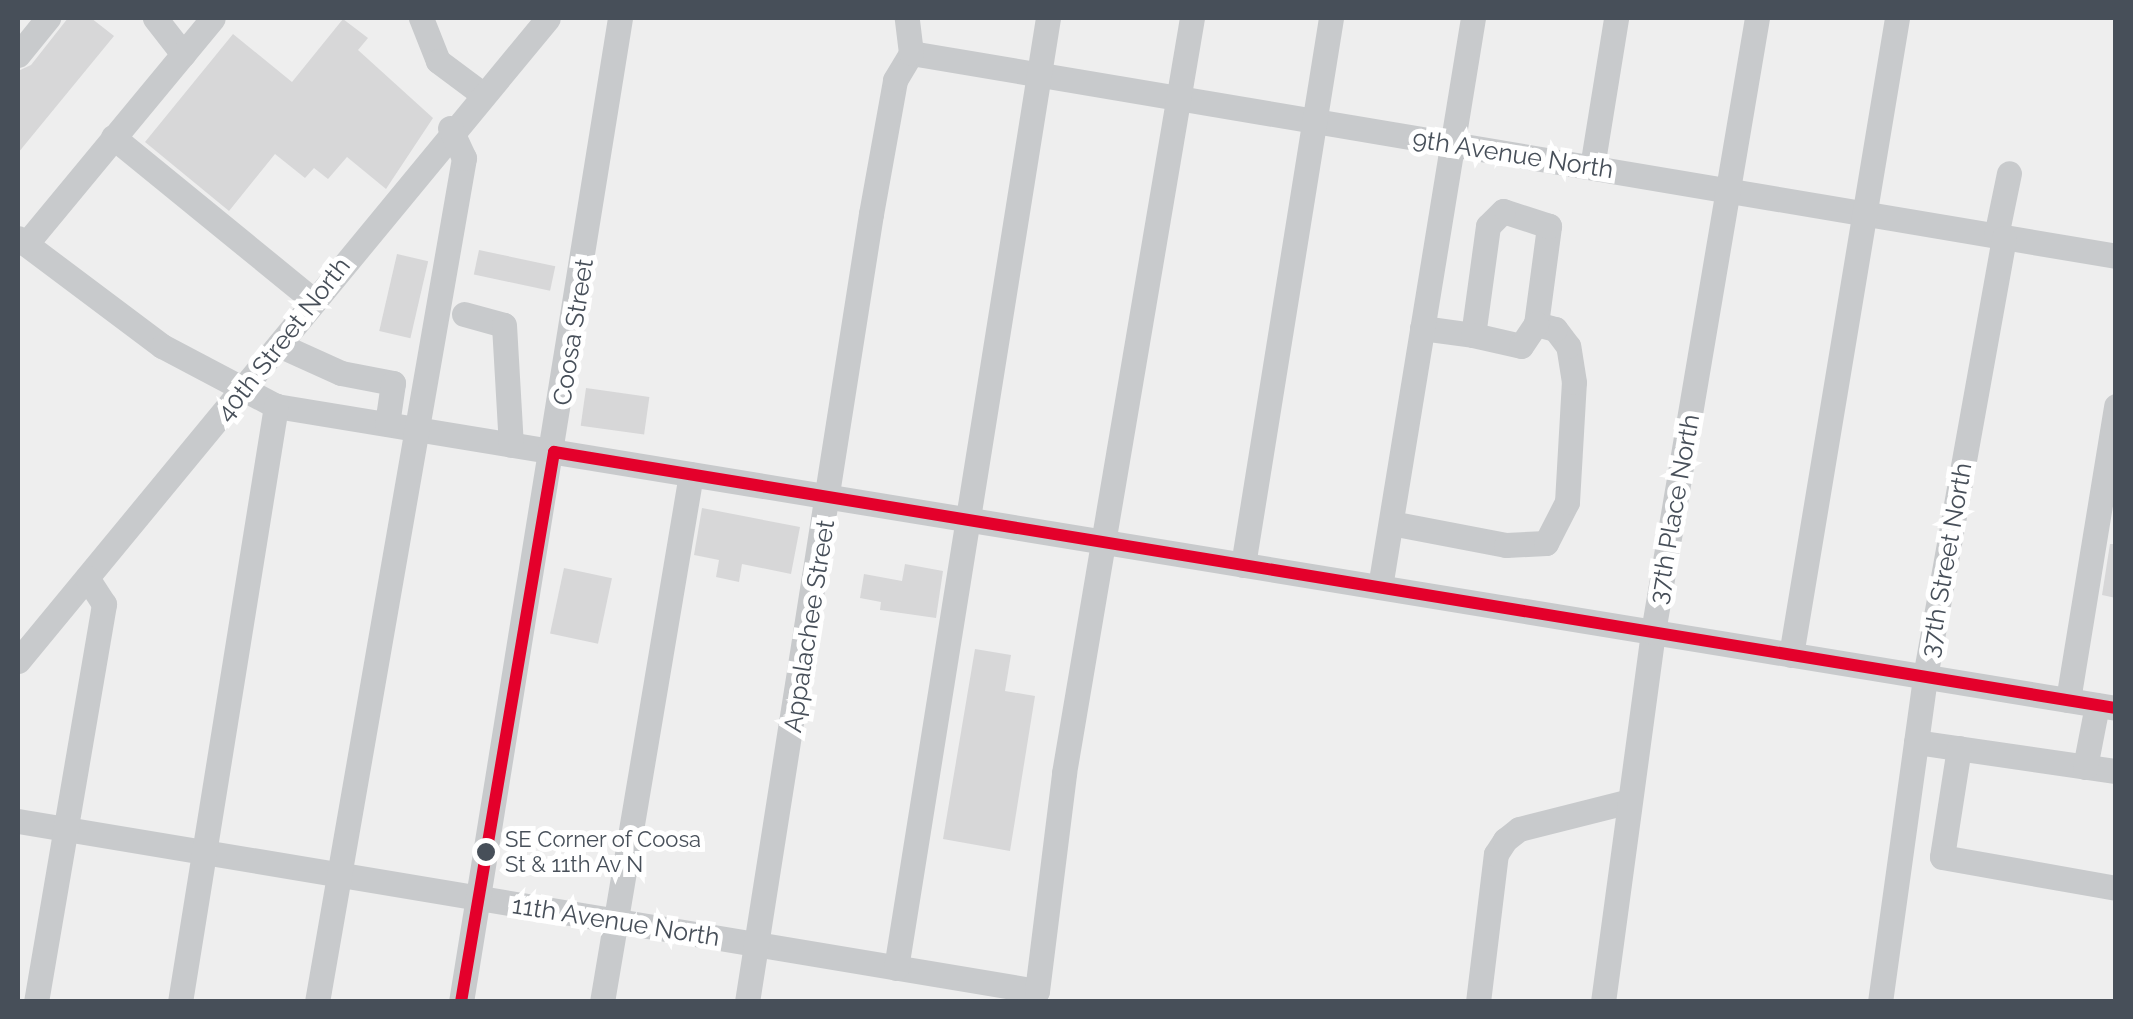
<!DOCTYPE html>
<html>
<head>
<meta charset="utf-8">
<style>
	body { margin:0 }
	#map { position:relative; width:2133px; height:1019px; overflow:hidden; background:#eee; font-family:Raleway,sans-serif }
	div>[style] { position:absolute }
	.building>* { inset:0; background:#d7d7d8; transform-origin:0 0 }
	.minor>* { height:25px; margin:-12.5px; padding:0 12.5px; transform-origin:12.5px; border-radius:12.5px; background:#c8cacc }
	.bus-1>* { height:12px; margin:-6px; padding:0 6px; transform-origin:6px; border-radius:6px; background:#e4002b }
	.dots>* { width:28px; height:28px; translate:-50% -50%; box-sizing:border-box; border:5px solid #fff; border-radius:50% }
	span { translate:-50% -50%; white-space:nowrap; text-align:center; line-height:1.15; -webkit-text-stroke:10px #fff; paint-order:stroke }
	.bus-label { font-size:22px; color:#474f59 }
	.left { translate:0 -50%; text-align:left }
	.street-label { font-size:25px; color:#474f59 }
	.frame { position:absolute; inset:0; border:20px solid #474f59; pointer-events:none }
</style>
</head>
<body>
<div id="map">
	<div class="building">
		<div style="clip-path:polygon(68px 18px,91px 18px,114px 36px,18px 153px,18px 71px,31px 65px)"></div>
		<div style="clip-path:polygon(343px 19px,368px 38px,358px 50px,433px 118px,386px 189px,347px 157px,328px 179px,314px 168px,305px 178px,275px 154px,229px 211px,145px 142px,233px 34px,292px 82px)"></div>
		<div style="left:479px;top:250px;width:78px;height:25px;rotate:12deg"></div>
		<div style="left:397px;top:254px;width:32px;height:79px;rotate:13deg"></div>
		<div style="left:586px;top:388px;width:64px;height:38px;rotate:8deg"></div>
		<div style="clip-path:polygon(702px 508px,800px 527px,791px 574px,742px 564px,739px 582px,716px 577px,719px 560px,694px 555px)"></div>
		<div style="clip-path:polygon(2110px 544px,2116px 544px,2116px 598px,2102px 595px)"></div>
		<div style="clip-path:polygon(905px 564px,943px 571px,936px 618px,880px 610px,881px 602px,860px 598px,864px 574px,902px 581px)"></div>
		<div style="left:564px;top:568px;width:49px;height:67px;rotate:12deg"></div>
		<div style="clip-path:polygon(975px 649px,1011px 655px,1005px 691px,1035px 696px,1010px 851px,943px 839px)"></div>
	</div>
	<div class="minor">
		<div style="left:155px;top:18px;width:46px;rotate:52.1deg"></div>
		<div style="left:421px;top:18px;width:46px;rotate:68.4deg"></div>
		<div style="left:438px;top:61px;width:54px;rotate:36.7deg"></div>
		<div style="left:911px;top:53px;width:1222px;rotate:9.56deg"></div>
		<div style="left:18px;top:55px;width:48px;rotate:-51deg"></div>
		<div style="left:113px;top:137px;width:258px;rotate:39.2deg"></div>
		<div style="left:1592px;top:167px;width:151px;rotate:-80.8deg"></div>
		<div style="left:1996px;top:236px;width:64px;rotate:-78.3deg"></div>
		<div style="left:18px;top:238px;width:180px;rotate:36.9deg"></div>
		<div style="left:162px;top:346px;width:129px;rotate:27.8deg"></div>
		<div style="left:276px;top:406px;width:1865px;rotate:9.32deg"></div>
		<div style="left:26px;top:244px;width:293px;rotate:-50.4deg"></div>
		<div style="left:464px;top:314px;width:41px;rotate:15.4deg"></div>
		<div style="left:504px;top:325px;width:120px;rotate:86.7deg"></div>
		<div style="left:1422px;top:328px;width:51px;rotate:7.8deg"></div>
		<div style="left:279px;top:345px;width:68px;rotate:24.3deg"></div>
		<div style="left:341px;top:373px;width:53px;rotate:10.9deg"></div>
		<div style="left:393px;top:383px;width:41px;rotate:98.3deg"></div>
		<div style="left:1391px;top:523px;width:117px;rotate:10.8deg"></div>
		<div style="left:1506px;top:545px;width:40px;rotate:-2.9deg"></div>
		<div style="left:1546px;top:543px;width:46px;rotate:-62.9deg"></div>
		<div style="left:1567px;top:502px;width:120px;rotate:-86.7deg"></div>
		<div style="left:1574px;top:382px;width:36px;rotate:-99deg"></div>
		<div style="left:1568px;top:346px;width:21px;rotate:-127deg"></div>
		<div style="left:1555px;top:329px;width:20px;rotate:-165deg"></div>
		<div style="left:1536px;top:324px;width:99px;rotate:-82.4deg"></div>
		<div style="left:1549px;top:226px;width:48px;rotate:-161.9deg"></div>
		<div style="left:1503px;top:211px;width:21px;rotate:135deg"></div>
		<div style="left:1488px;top:226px;width:110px;rotate:97.8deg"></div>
		<div style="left:1473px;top:335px;width:49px;rotate:12.9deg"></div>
		<div style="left:1521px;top:346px;width:27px;rotate:-56deg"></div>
		<div style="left:1243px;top:565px;width:554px;rotate:-80.86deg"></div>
		<div style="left:1380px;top:587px;width:577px;rotate:-80.72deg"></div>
		<div style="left:1791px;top:655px;width:646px;rotate:-80.55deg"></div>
		<div style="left:18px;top:661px;width:833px;rotate:-50.5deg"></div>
		<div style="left:2068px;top:700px;width:298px;rotate:-80.7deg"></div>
		<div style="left:1916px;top:742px;width:202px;rotate:8.3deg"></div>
		<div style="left:1959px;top:748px;width:110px;rotate:98.9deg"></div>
		<div style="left:1942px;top:857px;width:177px;rotate:10.1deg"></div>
		<div style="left:2085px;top:767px;width:63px;rotate:-79deg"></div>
		<div style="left:18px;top:821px;width:1033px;rotate:9.47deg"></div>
		<div style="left:896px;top:968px;width:962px;rotate:-80.91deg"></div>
		<div style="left:1037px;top:991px;width:220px;rotate:-82.9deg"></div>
		<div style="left:1064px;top:773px;width:766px;rotate:-80.38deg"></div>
		<div style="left:36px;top:1002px;width:404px;rotate:-80.3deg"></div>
		<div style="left:104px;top:604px;width:31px;rotate:-123deg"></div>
		<div style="left:180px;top:1002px;width:604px;rotate:-80.85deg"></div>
		<div style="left:317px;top:1002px;width:857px;rotate:-80.12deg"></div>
		<div style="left:464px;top:158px;width:33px;rotate:-115deg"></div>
		<div style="left:461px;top:1002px;width:997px;rotate:-80.82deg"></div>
		<div style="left:602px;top:1002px;width:535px;rotate:-80.43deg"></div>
		<div style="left:747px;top:1002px;width:798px;rotate:-81.06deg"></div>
		<div style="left:871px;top:214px;width:136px;rotate:-79.8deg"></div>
		<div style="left:895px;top:80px;width:31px;rotate:-59deg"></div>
		<div style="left:911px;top:53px;width:35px;rotate:-97deg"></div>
		<div style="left:1478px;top:1002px;width:149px;rotate:-83.1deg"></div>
		<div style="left:1496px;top:854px;width:17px;rotate:-57deg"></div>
		<div style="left:1505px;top:840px;width:18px;rotate:-38deg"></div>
		<div style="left:1519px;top:829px;width:114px;rotate:-14.2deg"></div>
		<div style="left:1603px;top:1002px;width:373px;rotate:-82.3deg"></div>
		<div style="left:1653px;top:632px;width:623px;rotate:-80.39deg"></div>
		<div style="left:1880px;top:1002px;width:328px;rotate:-82.1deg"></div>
		<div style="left:1925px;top:677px;width:446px;rotate:-79.8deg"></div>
	</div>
	<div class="bus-1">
		<div style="left:461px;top:1002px;width:558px;rotate:-80.4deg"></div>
		<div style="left:554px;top:452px;width:1583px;rotate:9.31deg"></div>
	</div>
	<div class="dots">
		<div style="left:486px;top:852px;background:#474f59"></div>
	</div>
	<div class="bus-label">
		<span class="left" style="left:505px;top:852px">SE Corner of Coosa<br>St &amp; 11th Av N</span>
	</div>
	<div class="street-label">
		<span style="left:1513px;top:154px;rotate:9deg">9th Avenue North</span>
		<span style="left:573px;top:332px;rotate:-81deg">Coosa Street</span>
		<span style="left:283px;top:339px;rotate:-52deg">40th Street North</span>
		<span style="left:1674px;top:509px;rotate:-80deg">37th Place North</span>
		<span style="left:1946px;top:560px;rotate:-80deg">37th Street North</span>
		<span style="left:809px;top:626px;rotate:-81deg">Appalachee Street</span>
		<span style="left:616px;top:921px;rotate:9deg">11th Avenue North</span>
	</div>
	<div class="frame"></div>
</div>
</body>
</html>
